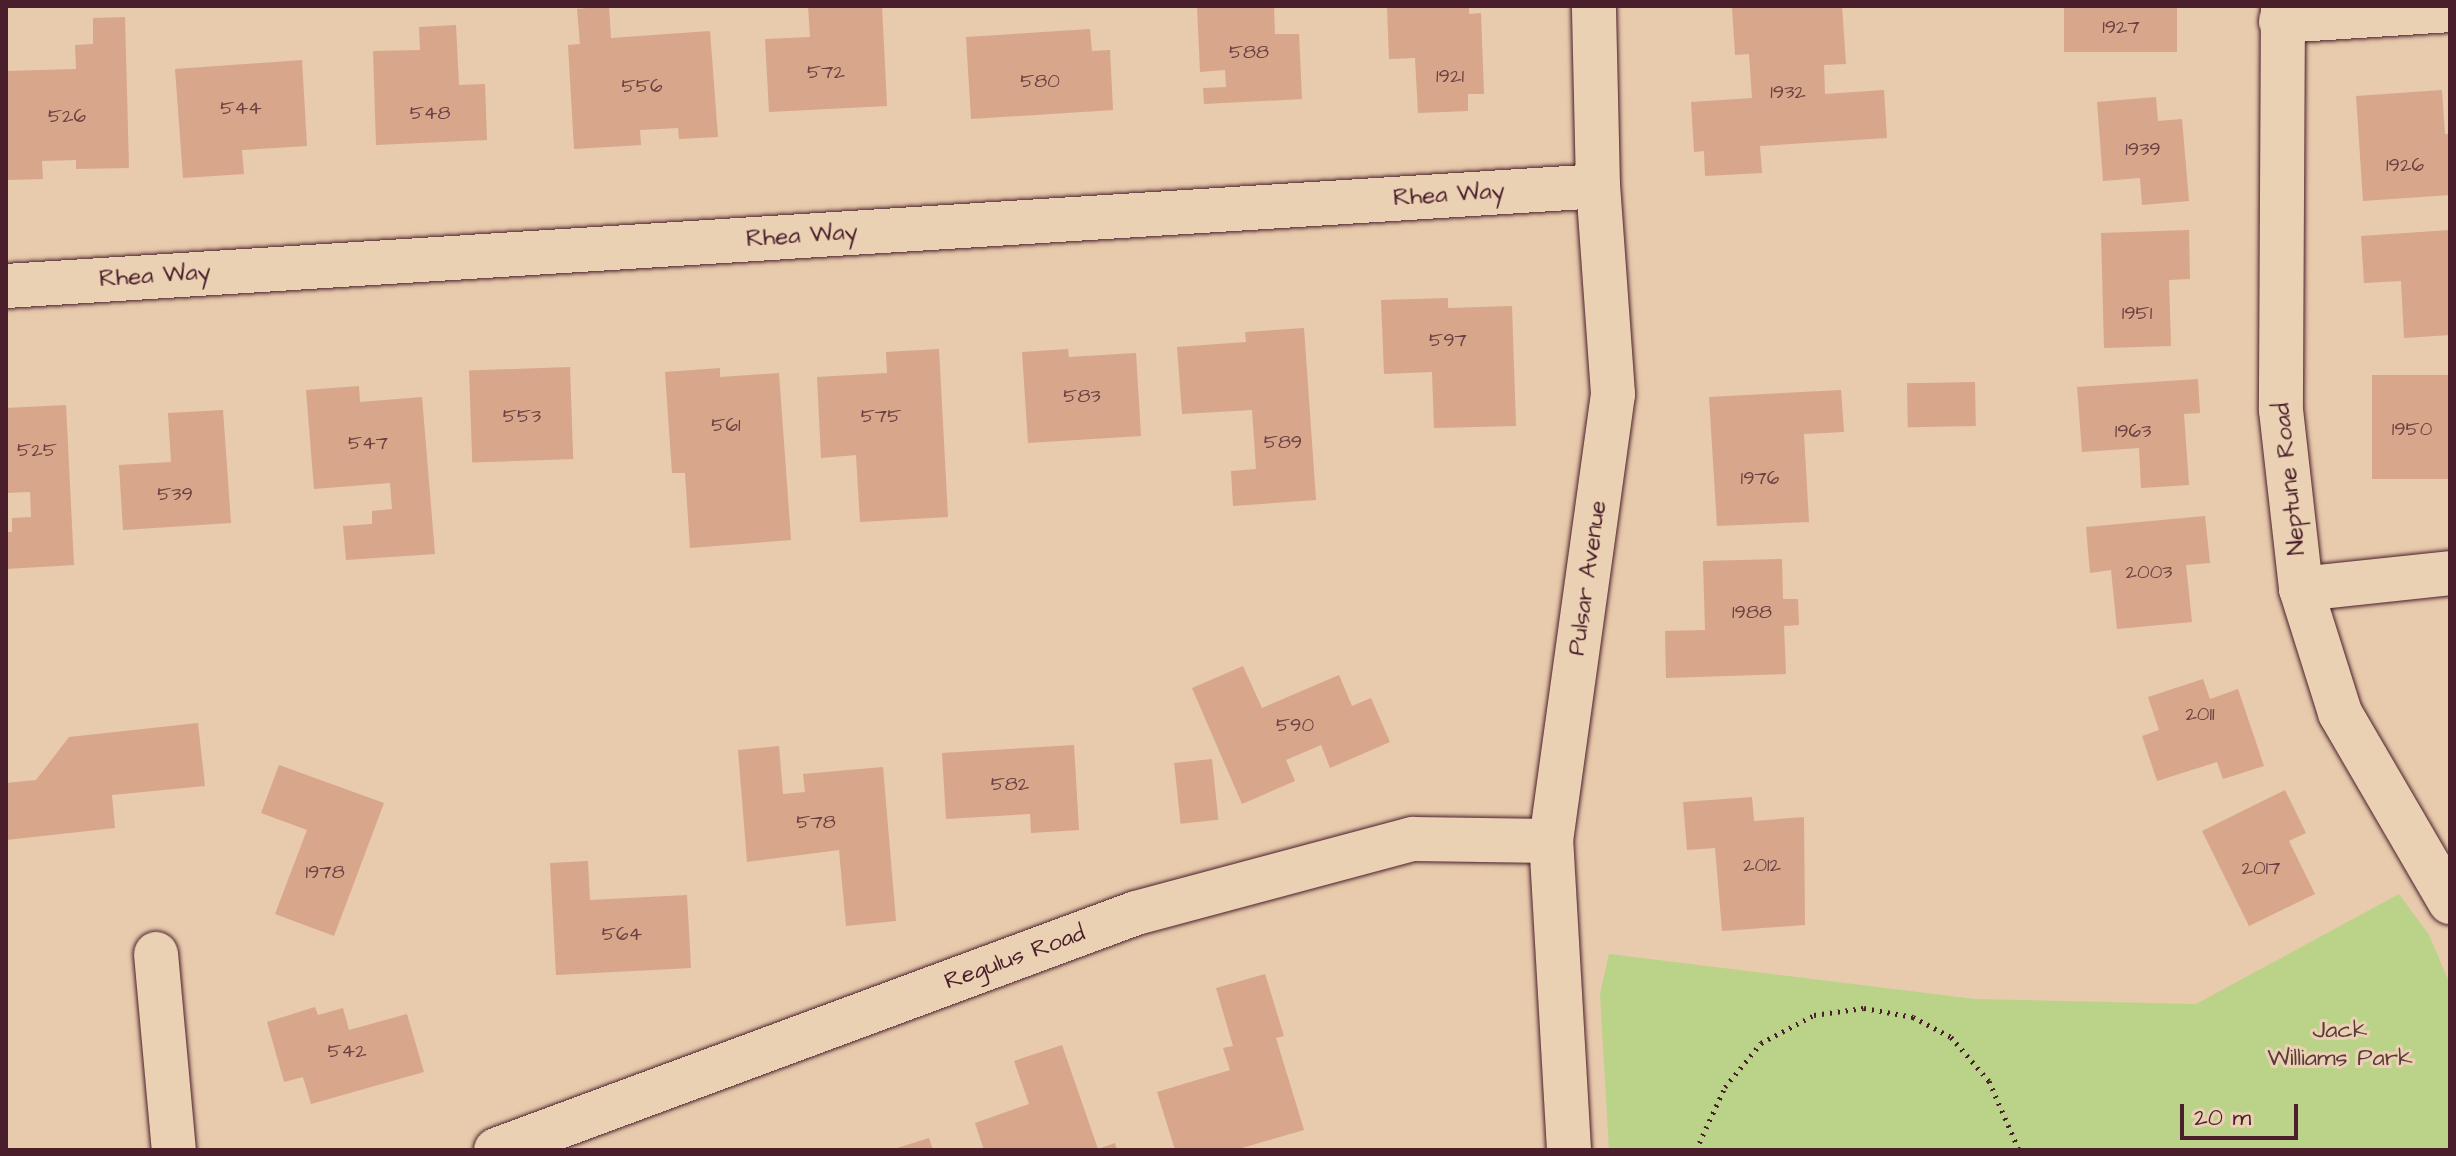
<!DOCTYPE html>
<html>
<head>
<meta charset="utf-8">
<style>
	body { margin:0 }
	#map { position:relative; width:2456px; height:1156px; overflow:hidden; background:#e8caac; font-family:"Architects Daughter",sans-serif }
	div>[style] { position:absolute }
	.green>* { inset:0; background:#bbd389 }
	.building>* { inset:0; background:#d7a68b; transform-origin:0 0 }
	.path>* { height:5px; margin-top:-2.5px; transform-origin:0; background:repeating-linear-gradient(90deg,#4a1f2b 0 2px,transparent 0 8px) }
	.roads { filter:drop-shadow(0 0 2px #4a1f2b) drop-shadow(0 0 2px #4a1f2b) }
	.minor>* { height:44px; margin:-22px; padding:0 22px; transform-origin:22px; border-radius:22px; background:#ebd1b3 }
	span { translate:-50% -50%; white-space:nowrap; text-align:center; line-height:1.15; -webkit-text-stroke:6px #ebd1b3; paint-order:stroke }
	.number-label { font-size:20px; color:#6d4143 }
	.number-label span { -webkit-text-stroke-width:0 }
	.street-label { font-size:24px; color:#4a1f2b }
	.park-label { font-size:24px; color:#5b3a39 }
	.frame { position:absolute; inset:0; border:8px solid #4a1f2b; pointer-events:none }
	.scale { position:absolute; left:2180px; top:1104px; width:118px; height:36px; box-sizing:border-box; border:4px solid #4a1f2b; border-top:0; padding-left:10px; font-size:24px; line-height:28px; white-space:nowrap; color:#4a1f2b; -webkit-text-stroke:6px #ebd1b3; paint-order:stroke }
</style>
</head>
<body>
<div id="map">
	<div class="green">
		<div style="clip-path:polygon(2399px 894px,2429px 935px,2450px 984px,2450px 1150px,1609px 1150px,1600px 994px,1609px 954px,1975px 999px,2196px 1004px)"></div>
	</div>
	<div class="building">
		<div style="clip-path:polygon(609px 6px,611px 38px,710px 31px,718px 137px,679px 139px,678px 128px,640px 130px,641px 145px,574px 149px,568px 45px,580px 44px,577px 9px)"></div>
		<div style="clip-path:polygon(808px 6px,882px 6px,887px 106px,769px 112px,765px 39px,810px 37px)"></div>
		<div style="clip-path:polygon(1197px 6px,1274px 6px,1275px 34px,1299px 34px,1302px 99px,1204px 104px,1203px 88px,1226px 87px,1225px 70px,1200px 72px)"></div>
		<div style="clip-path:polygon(1387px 6px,1469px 6px,1469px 14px,1481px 13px,1484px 94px,1468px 94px,1468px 111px,1418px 113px,1415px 58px,1389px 59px)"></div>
		<div style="clip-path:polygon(1842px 6px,1846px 64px,1824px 65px,1825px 94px,1884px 90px,1887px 138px,1760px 146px,1762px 173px,1705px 176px,1704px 151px,1694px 152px,1691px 102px,1752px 98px,1749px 54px,1735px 55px,1732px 8px)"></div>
		<div style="left:2064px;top:6px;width:113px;height:46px"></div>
		<div style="clip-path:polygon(125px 17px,129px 168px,76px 169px,76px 160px,42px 161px,43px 179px,6px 180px,6px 71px,76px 69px,75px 45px,93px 44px,93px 18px)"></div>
		<div style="clip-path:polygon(456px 25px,459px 85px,485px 84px,487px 140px,376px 145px,373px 51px,420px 50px,419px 27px)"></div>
		<div style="clip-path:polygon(1090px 29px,1092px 51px,1110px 50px,1113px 110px,971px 119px,966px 37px)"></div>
		<div style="clip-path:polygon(302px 60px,307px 146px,242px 150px,244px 174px,183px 178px,175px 69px)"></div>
		<div style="clip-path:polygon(2442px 90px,2445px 134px,2450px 134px,2450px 195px,2363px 201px,2356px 96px)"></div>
		<div style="clip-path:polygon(2156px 97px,2158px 121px,2182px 119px,2189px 201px,2142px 205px,2140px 178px,2103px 181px,2097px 102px)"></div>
		<div style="clip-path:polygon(2189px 230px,2190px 279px,2169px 280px,2171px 346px,2104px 348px,2101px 233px)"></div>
		<div style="clip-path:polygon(2450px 230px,2450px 335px,2404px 338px,2401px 281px,2364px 283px,2361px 236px)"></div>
		<div style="clip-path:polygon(1448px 298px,1448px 308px,1512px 306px,1516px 426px,1434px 428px,1432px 372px,1384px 374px,1381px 300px)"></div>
		<div style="clip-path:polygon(1304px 328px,1316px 500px,1233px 506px,1231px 471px,1256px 469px,1252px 410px,1182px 414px,1177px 347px,1246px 342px,1245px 332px)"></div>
		<div style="clip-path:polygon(939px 349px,948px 517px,860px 522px,856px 455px,821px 458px,817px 377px,887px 373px,886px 352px)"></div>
		<div style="clip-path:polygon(1068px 349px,1069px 357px,1136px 353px,1141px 436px,1028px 443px,1022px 352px)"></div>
		<div style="left:570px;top:367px;width:92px;height:101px;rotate:88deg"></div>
		<div style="clip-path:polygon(720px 368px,720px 377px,779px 373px,791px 540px,690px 548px,685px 473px,672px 473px,665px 372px)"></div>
		<div style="left:2450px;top:375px;width:104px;height:78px;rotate:90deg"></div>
		<div style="clip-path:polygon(2198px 379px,2200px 413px,2184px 414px,2189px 485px,2141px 488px,2139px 448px,2082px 452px,2077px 387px)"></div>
		<div style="left:1975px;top:382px;width:44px;height:68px;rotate:89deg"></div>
		<div style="clip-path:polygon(359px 386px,360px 402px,422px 397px,435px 554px,346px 560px,343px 526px,372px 524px,372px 511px,392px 509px,390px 483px,314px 489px,306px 390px)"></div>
		<div style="clip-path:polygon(1841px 390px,1844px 432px,1804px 434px,1809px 522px,1717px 526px,1709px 397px)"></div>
		<div style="clip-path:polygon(66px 405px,74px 565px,6px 569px,6px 532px,12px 532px,12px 518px,31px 517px,30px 492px,6px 493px,6px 408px)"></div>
		<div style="clip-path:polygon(223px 410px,231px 523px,123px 530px,119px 465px,171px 462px,168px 413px)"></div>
		<div style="clip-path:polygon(2205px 516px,2210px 563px,2186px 565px,2192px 622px,2117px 629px,2111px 570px,2090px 573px,2086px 527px)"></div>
		<div style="clip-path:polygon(1782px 559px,1783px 599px,1798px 599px,1799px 625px,1784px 626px,1786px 674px,1666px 678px,1665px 631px,1705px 630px,1703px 561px)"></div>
		<div style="clip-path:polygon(1243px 666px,1262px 708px,1339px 675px,1352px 706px,1371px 698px,1390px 742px,1330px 768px,1321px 745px,1286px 760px,1295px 781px,1242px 804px,1192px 688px)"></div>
		<div style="clip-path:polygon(2203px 679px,2210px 699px,2238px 689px,2264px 766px,2223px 779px,2217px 762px,2157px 781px,2142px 736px,2159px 730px,2148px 697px)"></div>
		<div style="clip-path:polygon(198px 723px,205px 786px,112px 795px,115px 828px,6px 840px,6px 783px,36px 780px,69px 737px)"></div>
		<div style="clip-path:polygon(1074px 745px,1079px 830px,1031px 833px,1030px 814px,946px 819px,942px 753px)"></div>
		<div style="clip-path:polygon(779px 746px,783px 794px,805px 792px,803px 774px,883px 767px,896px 921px,846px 926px,839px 850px,747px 862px,738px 750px)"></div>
		<div style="left:1212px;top:759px;width:61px;height:38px;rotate:84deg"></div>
		<div style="clip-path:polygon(279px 765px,384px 803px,334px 936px,275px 914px,307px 830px,261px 813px)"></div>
		<div style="clip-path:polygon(2285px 790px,2306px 833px,2289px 841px,2315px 894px,2249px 926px,2202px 831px)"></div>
		<div style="clip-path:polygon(1752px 797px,1754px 821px,1804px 817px,1805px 925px,1722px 931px,1715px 848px,1687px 850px,1683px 802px)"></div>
		<div style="clip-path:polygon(588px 861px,590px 900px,687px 895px,691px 968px,556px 975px,550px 863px)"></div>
		<div style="clip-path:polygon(1265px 974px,1284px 1036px,1276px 1038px,1304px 1130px,1235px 1150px,1175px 1150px,1157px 1092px,1230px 1070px,1223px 1048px,1233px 1046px,1216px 988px)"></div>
		<div style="clip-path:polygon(315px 1007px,318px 1015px,343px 1008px,349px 1030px,407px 1014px,424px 1072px,311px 1104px,303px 1077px,284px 1082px,267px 1022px)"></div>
		<div style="clip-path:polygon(1062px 1045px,1098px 1149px,1115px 1143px,1117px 1150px,984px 1150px,975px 1123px,1029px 1104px,1014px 1061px)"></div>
		<div style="clip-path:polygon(929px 1138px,933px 1150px,894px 1150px,894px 1149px)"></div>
	</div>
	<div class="path">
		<div style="left:1696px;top:1150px;width:69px;rotate:-65.3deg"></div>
		<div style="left:1725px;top:1087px;width:57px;rotate:-50.7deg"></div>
		<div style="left:1761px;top:1043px;width:60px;rotate:-27.8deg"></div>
		<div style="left:1814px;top:1015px;width:50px;rotate:-8deg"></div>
		<div style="left:1864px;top:1008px;width:50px;rotate:10.4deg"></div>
		<div style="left:1913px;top:1017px;width:43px;rotate:27.8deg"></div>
		<div style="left:1951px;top:1037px;width:58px;rotate:49.2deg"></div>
		<div style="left:1989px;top:1081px;width:75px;rotate:66.5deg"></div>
	</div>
	<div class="roads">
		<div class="minor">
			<div style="left:2283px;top:6px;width:404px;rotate:90.3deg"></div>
			<div style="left:2281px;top:410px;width:180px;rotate:83.6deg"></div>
			<div style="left:2301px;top:589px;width:130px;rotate:72.5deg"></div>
			<div style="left:2340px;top:713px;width:219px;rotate:59.8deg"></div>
			<div style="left:2281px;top:21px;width:169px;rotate:-3.7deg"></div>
			<div style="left:6px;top:286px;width:1595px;rotate:-3.59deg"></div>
			<div style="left:2301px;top:589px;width:150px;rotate:-6.1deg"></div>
			<div style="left:156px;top:954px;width:197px;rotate:84.8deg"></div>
			<div style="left:496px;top:1150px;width:682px;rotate:-20.32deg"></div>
			<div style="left:1136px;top:913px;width:287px;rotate:-15deg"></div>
			<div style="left:1413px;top:839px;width:138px;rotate:0.8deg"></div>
			<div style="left:1569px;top:1150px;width:310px;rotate:-93.3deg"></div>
			<div style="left:1551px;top:841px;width:451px;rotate:-82.1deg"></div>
			<div style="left:1613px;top:394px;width:209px;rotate:-94.1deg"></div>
			<div style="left:1598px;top:186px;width:180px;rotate:-91.3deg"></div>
		</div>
	</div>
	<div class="number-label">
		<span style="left:2121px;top:27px">1927</span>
		<span style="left:1249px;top:52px">588</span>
		<span style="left:826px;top:72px">572</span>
		<span style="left:1450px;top:76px">1921</span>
		<span style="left:1040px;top:81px">580</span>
		<span style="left:642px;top:86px">556</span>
		<span style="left:1788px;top:92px">1932</span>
		<span style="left:241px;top:108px">544</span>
		<span style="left:430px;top:113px">548</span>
		<span style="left:67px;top:116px">526</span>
		<span style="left:2143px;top:149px">1939</span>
		<span style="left:2405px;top:165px">1926</span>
		<span style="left:2137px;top:313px">1951</span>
		<span style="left:1448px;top:340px">597</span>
		<span style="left:1082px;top:396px">583</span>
		<span style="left:522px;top:416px">553</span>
		<span style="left:881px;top:416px">575</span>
		<span style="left:726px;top:425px">561</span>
		<span style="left:2412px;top:429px">1950</span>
		<span style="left:2133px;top:431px">1963</span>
		<span style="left:1283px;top:442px">589</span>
		<span style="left:368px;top:443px">547</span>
		<span style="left:37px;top:450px">525</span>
		<span style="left:1760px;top:478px">1976</span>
		<span style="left:175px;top:494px">539</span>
		<span style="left:2149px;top:572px">2003</span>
		<span style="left:1752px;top:612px">1988</span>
		<span style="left:2200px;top:714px">2011</span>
		<span style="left:1295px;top:725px">590</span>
		<span style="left:1010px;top:784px">582</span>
		<span style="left:816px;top:822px">578</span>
		<span style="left:1762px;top:865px">2012</span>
		<span style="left:2261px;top:868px">2017</span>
		<span style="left:325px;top:872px">1978</span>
		<span style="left:622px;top:934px">564</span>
		<span style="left:347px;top:1051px">542</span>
	</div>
	<div class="street-label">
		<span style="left:1449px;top:195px;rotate:-4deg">Rhea Way</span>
		<span style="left:802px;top:236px;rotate:-4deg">Rhea Way</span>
		<span style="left:155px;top:276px;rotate:-4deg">Rhea Way</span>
		<span style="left:2290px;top:479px;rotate:-96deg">Neptune Road</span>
		<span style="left:1588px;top:578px;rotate:-82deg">Pulsar Avenue</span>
		<span style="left:1015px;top:958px;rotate:-20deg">Regulus Road</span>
	</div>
	<div class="park-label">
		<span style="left:2340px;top:1045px">Jack<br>Williams Park</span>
	</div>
	<div class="frame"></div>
	<div class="scale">20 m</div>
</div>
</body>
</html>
